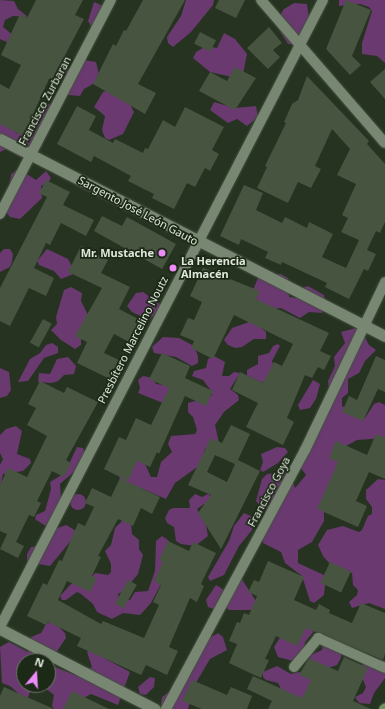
<!DOCTYPE html>
<html>
<head>
<meta charset="utf-8">
<style>
	body { margin:0 }
	#map { position:relative; width:385px; height:709px; overflow:hidden; background:#263321; font-family:"Noto Sans",sans-serif }
	div>[style] { position:absolute }
	.green>* { inset:0; background:#693970 }
	.round { border-radius:50% }
	.building>* { inset:0; background:#465440; transform-origin:0 0 }
	.roads { filter:drop-shadow(0 0 1px #455040) drop-shadow(0 0 1px #455040) }
	.minor>* { height:10px; margin:-5px; padding:0 5px; transform-origin:5px; border-radius:5px; background:#788771 }
	.tertiary>* { height:11px; margin:-5.5px; padding:0 5.5px; transform-origin:5.5px; border-radius:5.5px; background:#788771 }
	.secondary>* { height:11px; margin:-5.5px; padding:0 5.5px; transform-origin:5.5px; border-radius:5.5px; background:#71915f }
	.dots>* { width:11px; height:11px; translate:-50% -50%; box-sizing:border-box; border:2px solid #1d2917; border-radius:50% }
	span { translate:-50% -50%; white-space:nowrap; text-align:center; line-height:1.15; -webkit-text-stroke:3.5px #1d2917; paint-order:stroke }
	.street-label { font-size:11px; color:#e0e8dc }
	.poi-label { font-size:11px; color:#e0e8dc; font-weight:700 }
	.right { translate:-100% -50%; text-align:right }
	.left { translate:0 -50%; text-align:left }
	.north { position:absolute; left:16px; top:653px; width:40px; height:40px; box-sizing:border-box; background:#1d2917; border:1px solid #6b7566; border-radius:50%; rotate:18deg; font-size:11px; font-weight:700; line-height:16px; text-align:center; color:#e0e8dc }
	.north::after { content:''; display:block; margin:auto; width:14px; height:18px; background:#ed8cf9; clip-path:polygon(50% 0,100% 100%,50% 72%,0 100%) }
</style>
</head>
<body>
<div id="map">
	<div class="green">
		<div style="clip-path:polygon(0 0,14px 1px,18px 9px,28px 17px,13px 16px,5px 20px,3px 27px,14px 36px,9px 43px,0 39px)"></div>
		<div style="clip-path:polygon(186px 0,214px 0,213px 5px,191px 32px,173px 47px,168px 43px,167px 37px,181px 16px)"></div>
		<div style="clip-path:polygon(339px 0,385px 0,385px 63px,377px 56px,362px 54px,362px 43px,372px 11px,369px 7px,360px 4px,339px 6px)"></div>
		<div style="clip-path:polygon(94px 2px,101px 5px,104px 11px,95px 32px,88px 21px)"></div>
		<div style="clip-path:polygon(294px 3px,307px 4px,309px 18px,294px 44px,288px 44px,275px 23px,284px 9px)"></div>
		<div style="clip-path:polygon(224px 33px,235px 39px,247px 54px,243px 74px,232px 77px,210px 72px,193px 58px,196px 52px,206px 46px,217px 48px)"></div>
		<div style="clip-path:polygon(61px 55px,68px 57px,69px 68px,75px 70px,84px 60px,96px 62px,99px 75px,95px 83px,84px 89px,80px 96px,68px 95px,66px 79px,62px 77px,63px 73px,55px 68px)"></div>
		<div style="clip-path:polygon(107px 91px,130px 104px,134px 112px,123px 134px,109px 140px,105px 138px,102px 130px,105px 116px,94px 107px,103px 92px)"></div>
		<div style="clip-path:polygon(214px 102px,235px 108px,256px 106px,258px 117px,247px 126px,237px 119px,228px 123px,210px 110px)"></div>
		<div style="clip-path:polygon(49px 104px,55px 111px,41px 148px,20px 157px,6px 149px,0 152px,0 115px,16px 133px,23px 134px,30px 129px,42px 105px)"></div>
		<div style="clip-path:polygon(19px 169px,36px 180px,46px 171px,51px 178px,48px 183px,41px 186px,42px 198px,20px 219px,10px 217px,6px 212px,11px 174px)"></div>
		<div style="clip-path:polygon(4px 249px,10px 249px,13px 254px,12px 262px,10px 267px,0 272px,0 253px)"></div>
		<div style="clip-path:polygon(47px 249px,68px 259px,76px 273px,61px 279px,54px 271px,39px 265px,37px 261px)"></div>
		<div style="clip-path:polygon(281px 274px,288px 278px,289px 297px,297px 298px,302px 288px,308px 286px,324px 295px,326px 305px,322px 313px,309px 312px,300px 318px,281px 308px,273px 309px,257px 300px,253px 290px,258px 278px,264px 275px)"></div>
		<div style="clip-path:polygon(71px 287px,82px 293px,81px 301px,88px 315px,81px 338px,81px 345px,75px 349px,61px 340px,51px 330px,57px 324px,56px 317px,64px 290px)"></div>
		<div style="clip-path:polygon(143px 292px,163px 306px,149px 320px,132px 312px,127px 306px,136px 293px)"></div>
		<div style="clip-path:polygon(252px 321px,266px 332px,266px 339px,254px 339px,242px 347px,235px 348px,228px 345px,224px 340px,232px 328px)"></div>
		<div style="clip-path:polygon(356px 328px,361px 330px,369px 345px,376px 350px,365px 361px,359px 373px,348px 379px,348px 393px,342px 398px,342px 406px,365px 418px,374px 404px,379px 402px,385px 405px,385px 438px,357px 440px,346px 446px,342px 469px,324px 512px,324px 521px,312px 542px,298px 550px,298px 563px,326px 576px,324px 595px,314px 603px,310px 601px,302px 576px,285px 563px,281px 552px,263px 543px,262px 538px,265px 512px,256px 501px,262px 479px,267px 474px,286px 472px,290px 474px,295px 488px,306px 475px,300px 467px,306px 435px,329px 390px,328px 381px,335px 366px,334px 357px,345px 343px,341px 332px)"></div>
		<div style="clip-path:polygon(163px 337px,179px 338px,194px 346px,198px 356px,198px 363px,192px 366px,176px 357px,154px 353px,152px 347px)"></div>
		<div style="clip-path:polygon(52px 343px,58px 347px,58px 353px,44px 358px,28px 381px,18px 382px,30px 359px,40px 353px,46px 345px)"></div>
		<div style="clip-path:polygon(278px 344px,280px 346px,272px 361px,274px 366px,266px 384px,247px 376px,247px 370px,258px 364px,258px 356px,269px 353px,273px 346px)"></div>
		<div style="clip-path:polygon(214px 356px,225px 362px,222px 376px,229px 376px,234px 372px,240px 373px,230px 389px,238px 395px,239px 400px,224px 412px,215px 425px,219px 443px,211px 450px,205px 449px,200px 465px,175px 483px,166px 499px,120px 479px,119px 476px,136px 460px,145px 464px,151px 477px,157px 477px,161px 462px,172px 452px,168px 444px,171px 436px,195px 434px,197px 430px,193px 417px,188px 412px,188px 403px,206px 398px,212px 395px,212px 392px,203px 380px,192px 376px,194px 371px,206px 368px,208px 359px)"></div>
		<div style="clip-path:polygon(68px 357px,76px 366px,74px 374px,64px 375px,58px 381px,52px 383px,38px 382px,39px 373px,50px 374px,57px 359px)"></div>
		<div style="clip-path:polygon(0 368px,9px 372px,11px 390px,7px 396px,0 398px)"></div>
		<div style="clip-path:polygon(143px 376px,153px 378px,156px 384px,171px 386px,163px 403px,138px 393px,140px 388px,138px 380px)"></div>
		<div style="clip-path:polygon(313px 380px,320px 384px,316px 399px,310px 408px,300px 410px,298px 405px)"></div>
		<div style="clip-path:polygon(16px 426px,22px 431px,17px 454px,30px 459px,31px 463px,23px 471px,3px 474px,0 488px,0 465px,3px 459px,0 453px,0 435px,6px 429px)"></div>
		<div style="clip-path:polygon(77px 447px,83px 448px,85px 454px,75px 471px,60px 484px,61px 499px,47px 526px,44px 525px,35px 519px,36px 515px,45px 511px,51px 489px,50px 482px,60px 476px,69px 464px)"></div>
		<div style="clip-path:polygon(277px 447px,285px 448px,288px 452px,278px 463px,263px 472px,260px 470px,263px 462px,261px 454px)"></div>
		<div style="clip-path:polygon(378px 479px,385px 480px,385px 609px,369px 603px,352px 608px,349px 602px,357px 595px,358px 590px,353px 585px,352px 573px,330px 564px,323px 556px,318px 545px,327px 530px,343px 526px,359px 532px,362px 530px,368px 516px,372px 514px,372px 507px,366px 499px,366px 490px)"></div>
		<div class="round" style="left:70px;top:494px;width:16px;height:16px"></div>
		<div style="clip-path:polygon(195px 494px,202px 497px,208px 494px,212px 497px,211px 505px,204px 504px,197px 509px,206px 525px,208px 536px,195px 546px,181px 544px,176px 541px,174px 527px,167px 523px,165px 518px,169px 510px,173px 508px,190px 508px,189px 500px)"></div>
		<div style="clip-path:polygon(244px 513px,253px 517px,252px 530px,239px 546px,224px 575px,210px 581px,208px 577px,229px 541px,234px 526px)"></div>
		<div style="clip-path:polygon(123px 520px,131px 522px,132px 534px,139px 540px,139px 549px,143px 555px,138px 574px,125px 590px,118px 594px,119px 601px,130px 600px,135px 592px,148px 591px,155px 571px,156px 541px,162px 536px,169px 541px,170px 545px,163px 563px,161px 584px,151px 603px,140px 615px,123px 613px,112px 619px,97px 612px,93px 604px,81px 594px,77px 592px,66px 600px,62px 600px,60px 596px,71px 584px,90px 579px,95px 573px,108px 575px,111px 572px,111px 564px,105px 551px,111px 545px,115px 528px)"></div>
		<div style="clip-path:polygon(66px 525px,78px 532px,50px 566px,27px 562px,27px 554px,31px 547px,40px 546px,55px 529px)"></div>
		<div style="clip-path:polygon(241px 578px,256px 601px,314px 631px,305px 642px,304px 650px,293px 661px,278px 657px,274px 647px,281px 636px,255px 610px,229px 610px,226px 607px)"></div>
		<div style="clip-path:polygon(216px 585px,224px 590px,214px 609px,208px 607px,206px 600px)"></div>
		<div style="clip-path:polygon(evenodd,50px 622px,58px 626px,65px 633px,66px 638px,51px 660px,52px 666px,78px 676px,92px 667px,87px 652px,89px 650px,130px 672px,118px 705px,91px 694px,63px 709px,54px 709px,52px 706px,54px 695px,45px 688px,30px 692px,27px 701px,10px 686px,2px 683px,0 647px,9px 642px,28px 652px,31px 637px,41px 633px,46px 624px,50px 622px,24px 661px,48px 661px,48px 685px,24px 685px,24px 661px)"></div>
		<div style="clip-path:polygon(218px 633px,223px 637px,227px 650px,210px 659px,194px 686px,188px 709px,165px 709px,161px 704px,162px 697px,189px 678px,208px 639px)"></div>
		<div style="clip-path:polygon(330px 637px,341px 643px,341px 658px,337px 665px,328px 668px,309px 660px,311px 655px,322px 650px,323px 642px)"></div>
		<div style="clip-path:polygon(378px 659px,385px 661px,385px 678px,374px 693px,370px 704px,359px 703px,355px 697px,363px 693px,366px 687px,363px 680px,359px 679px,361px 665px)"></div>
		<div style="clip-path:polygon(277px 666px,291px 674px,299px 672px,315px 678px,304px 703px,282px 691px,278px 683px,266px 680px,263px 677px,263px 672px)"></div>
		<div style="clip-path:polygon(150px 677px,155px 678px,154px 687px,146px 695px,140px 694px,138px 687px)"></div>
	</div>
	<div class="building">
		<div style="clip-path:polygon(36px 0,83px 0,75px 15px,84px 19px,52px 80px,49px 79px,23px 136px,0 124px,0 84px,9px 89px,21px 65px,1px 55px,20px 14px,27px 18px)"></div>
		<div style="clip-path:polygon(143px 0,185px 0,138px 84px,156px 93px,145px 114px,93px 84px,113px 44px,116px 46px,124px 30px,126px 31px)"></div>
		<div style="clip-path:polygon(219px 0,245px 0,236px 18px,215px 8px)"></div>
		<div style="clip-path:polygon(346px 0,371px 10px,352px 56px,361px 65px,350px 75px,326px 49px)"></div>
		<div style="clip-path:polygon(269px 27px,282px 43px,273px 50px,280px 57px,268px 69px,247px 48px)"></div>
		<div style="left:200px;top:32px;width:18px;height:13px;rotate:27deg"></div>
		<div style="clip-path:polygon(235px 67px,256px 78px,235px 110px,199px 91px,210px 72px,227px 81px)"></div>
		<div style="clip-path:polygon(385px 69px,385px 99px,370px 82px)"></div>
		<div style="clip-path:polygon(307px 76px,369px 141px,367px 144px,385px 164px,385px 222px,380px 233px,376px 231px,367px 250px,376px 254px,368px 271px,364px 269px,349px 299px,325px 287px,327px 283px,282px 262px,281px 265px,265px 258px,268px 252px,241px 239px,239px 245px,220px 236px,244px 185px,263px 193px,256px 210px,282px 223px,285px 217px,307px 228px,309px 222px,333px 234px,322px 257px,346px 268px,359px 240px,341px 232px,348px 218px,342px 215px,356px 184px,337px 175px,350px 149px,332px 129px,315px 166px,321px 169px,311px 188px,298px 182px,288px 203px,257px 188px,267px 167px,265px 166px,286px 123px,284px 122px,292px 104px,298px 100px)"></div>
		<div style="clip-path:polygon(77px 106px,96px 116px,89px 130px,113px 143px,115px 139px,143px 153px,145px 148px,148px 149px,163px 120px,175px 127px,185px 107px,224px 127px,212px 150px,219px 154px,210px 171px,205px 168px,195px 187px,187px 183px,174px 209px,152px 198px,154px 194px,128px 181px,131px 176px,94px 156px,91px 162px,57px 144px)"></div>
		<div style="clip-path:polygon(46px 180px,70px 192px,63px 205px,94px 220px,86px 236px,61px 223px,50px 245px,46px 243px,34px 268px,54px 278px,46px 296px,29px 288px,10px 326px,0 321px,0 288px,47px 197px,39px 193px)"></div>
		<div style="clip-path:polygon(102px 216px,122px 226px,127px 217px,176px 244px,162px 269px,94px 231px)"></div>
		<div style="clip-path:polygon(81px 246px,108px 260px,101px 273px,130px 287px,119px 309px,142px 321px,131px 343px,114px 334px,104px 353px,119px 360px,110px 379px,77px 363px,87px 342px,75px 336px,102px 288px,68px 272px)"></div>
		<div style="clip-path:polygon(203px 268px,260px 291px,256px 299px,329px 333px,320px 351px,331px 356px,324px 370px,318px 367px,312px 378px,305px 375px,287px 418px,294px 422px,283px 445px,246px 427px,258px 403px,232px 390px,240px 372px,263px 383px,274px 362px,282px 366px,293px 344px,234px 315px,213px 359px,191px 348px,194px 341px,180px 335px,188px 318px,194px 320px,202px 302px,190px 296px)"></div>
		<div style="left:43px;top:319px;width:10px;height:27px;rotate:29deg"></div>
		<div style="clip-path:polygon(162px 353px,190px 366px,185px 378px,213px 391px,206px 406px,185px 396px,159px 454px,157px 452px,150px 467px,137px 461px,128px 481px,104px 469px,119px 437px,126px 440px,136px 418px,151px 425px,169px 388px,149px 379px)"></div>
		<div style="clip-path:polygon(376px 356px,385px 360px,385px 392px,378px 389px,363px 421px,342px 412px,349px 396px,357px 400px)"></div>
		<div style="clip-path:polygon(40px 381px,64px 393px,67px 387px,98px 402px,66px 460px,71px 463px,64px 477px,52px 471px,37px 501px,41px 503px,34px 517px,29px 515px,16px 542px,24px 546px,18px 558px,0 549px,7px 534px,0 531px,0 485px,8px 468px,27px 477px,47px 436px,27px 425px,36px 408px,28px 404px)"></div>
		<div style="clip-path:polygon(evenodd,231px 425px,250px 434px,238px 460px,260px 471px,221px 549px,198px 513px,211px 495px,188px 485px,211px 438px,222px 443px,231px 425px,215px 455px,235px 464px,227px 482px,207px 472px,215px 455px)"></div>
		<div style="clip-path:polygon(376px 434px,385px 438px,385px 479px,369px 472px,356px 501px,367px 506px,358px 527px,317px 509px,338px 462px,329px 458px,336px 441px,367px 455px)"></div>
		<div style="clip-path:polygon(120px 478px,160px 497px,152px 514px,141px 508px,133px 526px,118px 519px,98px 556px,101px 557px,92px 576px,97px 578px,90px 592px,67px 581px,58px 600px,101px 624px,103px 621px,144px 638px,159px 605px,153px 602px,161px 585px,154px 581px,163px 562px,159px 560px,168px 541px,189px 551px,193px 542px,216px 553px,201px 584px,204px 586px,197px 602px,190px 598px,169px 647px,178px 651px,167px 675px,146px 665px,141px 675px,77px 646px,81px 638px,48px 622px,46px 625px,27px 616px,43px 583px,47px 585px,59px 560px,62px 561px,78px 523px,85px 526px,94px 507px,85px 503px,92px 488px,111px 497px)"></div>
		<div style="clip-path:polygon(268px 561px,304px 577px,294px 600px,316px 610px,319px 604px,330px 610px,329px 613px,352px 623px,361px 603px,385px 613px,385px 654px,383px 660px,306px 628px,297px 646px,276px 636px,265px 659px,269px 660px,261px 678px,229px 663px,237px 644px,229px 641px,237px 622px,240px 623px,244px 613px,249px 615px,257px 596px,248px 592px,254px 580px,259px 582px)"></div>
		<div style="left:330px;top:562px;width:23px;height:23px;rotate:25deg"></div>
		<div style="left:128px;top:580px;width:10px;height:27px;rotate:29deg"></div>
		<div style="clip-path:polygon(344px 657px,368px 668px,353px 701px,371px 709px,268px 709px,272px 701px,247px 689px,253px 676px,302px 698px,311px 680px,299px 675px,309px 658px,338px 671px)"></div>
		<div style="clip-path:polygon(192px 680px,227px 695px,231px 687px,252px 696px,247px 709px,202px 709px,182px 701px)"></div>
		<div style="clip-path:polygon(4px 687px,54px 709px,0 709px,0 696px)"></div>
		<div style="clip-path:polygon(72px 691px,109px 709px,63px 709px)"></div>
	</div>
	<div class="roads">
		<div class="minor">
			<div style="left:261px;top:0;width:189px;rotate:49.1deg"></div>
			<div style="left:0;top:214px;width:241px;rotate:-62.6deg"></div>
			<div style="left:0;top:627px;width:705px;rotate:-62.74deg"></div>
			<div style="left:294px;top:667px;width:38px;rotate:-50deg"></div>
			<div style="left:318px;top:638px;width:73px;rotate:24.1deg"></div>
			<div style="left:166px;top:709px;width:294px;rotate:-61.8deg"></div>
			<div style="left:305px;top:450px;width:186px;rotate:-64.5deg"></div>
		</div>
		<div class="tertiary">
			<div style="left:0;top:139px;width:432px;rotate:27.1deg"></div>
			<div style="left:0;top:629px;width:174px;rotate:27.3deg"></div>
		</div>
		<div class="secondary">
			<div style="left:384px;top:709px;width:1px;rotate:-45deg"></div>
		</div>
	</div>
	<div class="dots">
		<div style="left:162px;top:253px;background:#ed8cf9"></div>
		<div style="left:173px;top:268px;background:#ed8cf9"></div>
	</div>
	<div class="street-label">
		<span style="left:45px;top:101px;rotate:-62deg">Francisco Zurbaran</span>
		<span style="left:138px;top:211px;rotate:28deg">Sargento José León Gauto</span>
		<span style="left:133px;top:340px;rotate:-63deg">Presbítero Marcelino Noutz</span>
		<span style="left:269px;top:492px;rotate:-62deg">Francisco Goya</span>
	</div>
	<div class="poi-label">
		<span class="right" style="left:154px;top:253px">Mr. Mustache</span>
		<span class="left" style="left:181px;top:268px">La Herencia<br>Almacén</span>
	</div>
	<div class="north">N</div>
</div>
</body>
</html>
